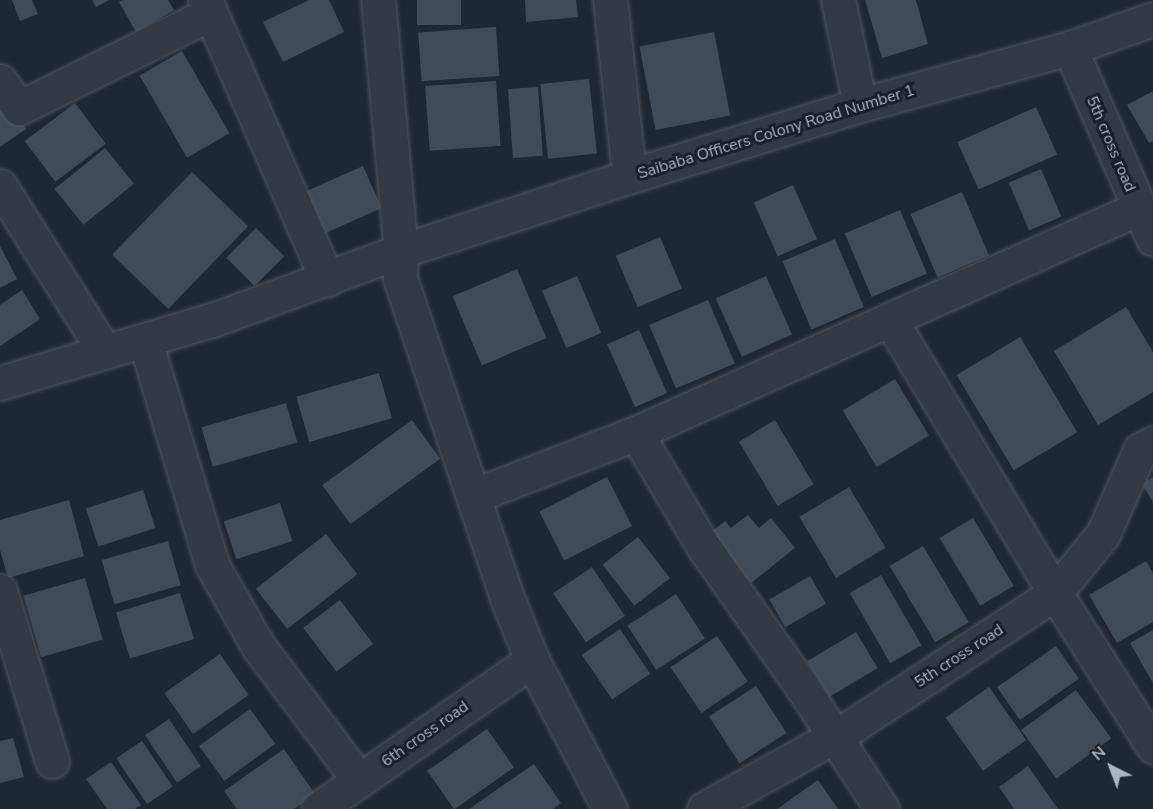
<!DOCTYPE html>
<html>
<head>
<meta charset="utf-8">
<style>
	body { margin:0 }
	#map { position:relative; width:1153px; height:809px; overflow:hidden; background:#202734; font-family:"Nunito Sans",sans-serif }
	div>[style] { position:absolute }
	.building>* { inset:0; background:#414a59; transform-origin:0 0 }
	.roads { filter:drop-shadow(0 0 2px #4e5460) drop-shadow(0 0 2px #4e5460) }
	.minor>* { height:33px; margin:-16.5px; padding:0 16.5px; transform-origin:16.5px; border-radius:16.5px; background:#333945 }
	span { translate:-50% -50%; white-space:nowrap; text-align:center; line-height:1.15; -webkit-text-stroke:6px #191f29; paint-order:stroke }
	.street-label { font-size:16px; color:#adb4c2 }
	.north { position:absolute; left:1081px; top:737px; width:60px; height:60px; -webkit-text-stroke:4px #191f29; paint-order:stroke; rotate:318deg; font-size:16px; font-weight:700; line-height:24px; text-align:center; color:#adb4c2 }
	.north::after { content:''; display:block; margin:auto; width:21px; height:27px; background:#adb4c2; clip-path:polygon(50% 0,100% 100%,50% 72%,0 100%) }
</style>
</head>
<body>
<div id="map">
	<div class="building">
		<div style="clip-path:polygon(12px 0,32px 0,38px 14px,20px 21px)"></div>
		<div style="clip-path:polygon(92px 0,109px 0,96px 7px)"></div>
		<div style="clip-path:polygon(123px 0,168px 0,174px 10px,136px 32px,119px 2px)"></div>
		<div style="clip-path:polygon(309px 0,329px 0,344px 32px,283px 62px,263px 22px)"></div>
		<div style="left:417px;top:0;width:44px;height:25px"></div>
		<div style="clip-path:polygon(525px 0,576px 0,578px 17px,526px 22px)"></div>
		<div style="clip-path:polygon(865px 0,916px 0,928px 44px,882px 58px)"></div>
		<div style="left:496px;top:27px;width:49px;height:78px;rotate:86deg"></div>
		<div style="left:714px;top:32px;width:85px;height:76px;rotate:79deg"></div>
		<div style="left:182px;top:51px;width:95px;height:49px;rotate:60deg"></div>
		<div style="left:589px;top:79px;width:75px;height:49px;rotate:84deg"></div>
		<div style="left:496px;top:81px;width:65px;height:71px;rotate:86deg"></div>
		<div style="left:538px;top:87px;width:69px;height:30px;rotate:86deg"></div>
		<div style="clip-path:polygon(1153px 91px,1153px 141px,1149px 143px,1127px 105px)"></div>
		<div style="clip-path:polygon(0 93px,26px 129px,0 147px)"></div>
		<div style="left:75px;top:103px;width:51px;height:63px;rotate:53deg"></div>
		<div style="left:1036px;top:107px;width:52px;height:86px;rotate:66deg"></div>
		<div style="left:105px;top:148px;width:46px;height:65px;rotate:51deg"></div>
		<div style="left:363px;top:166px;width:46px;height:72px;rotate:66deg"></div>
		<div style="left:1041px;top:169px;width:52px;height:35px;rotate:67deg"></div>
		<div style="left:192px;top:172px;width:78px;height:115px;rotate:44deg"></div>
		<div style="left:793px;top:185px;width:59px;height:43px;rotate:66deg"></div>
		<div style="left:962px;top:192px;width:69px;height:56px;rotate:67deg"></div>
		<div style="left:900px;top:210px;width:69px;height:60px;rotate:67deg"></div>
		<div style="left:256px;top:228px;width:40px;height:42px;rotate:45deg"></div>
		<div style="left:660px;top:237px;width:56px;height:48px;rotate:67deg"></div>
		<div style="left:835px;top:239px;width:74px;height:57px;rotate:67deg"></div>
		<div style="clip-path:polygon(0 246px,17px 279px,0 288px)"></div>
		<div style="left:517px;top:269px;width:75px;height:70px;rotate:67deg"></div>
		<div style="left:577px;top:276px;width:62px;height:38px;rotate:67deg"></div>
		<div style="left:766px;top:276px;width:64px;height:55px;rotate:66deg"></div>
		<div style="clip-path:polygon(22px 290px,40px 319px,0 346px,0 305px)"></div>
		<div style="left:708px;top:300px;width:69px;height:64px;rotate:67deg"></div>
		<div style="clip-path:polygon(1126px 307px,1153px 352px,1153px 392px,1098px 425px,1054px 351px)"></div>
		<div style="left:639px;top:330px;width:69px;height:35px;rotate:66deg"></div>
		<div style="left:1020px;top:337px;width:111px;height:74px;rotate:59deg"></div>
		<div style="left:379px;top:373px;width:47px;height:86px;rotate:74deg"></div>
		<div style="left:895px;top:379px;width:66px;height:61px;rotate:59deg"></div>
		<div style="left:286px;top:403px;width:41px;height:88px;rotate:74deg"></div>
		<div style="left:412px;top:420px;width:48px;height:111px;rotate:54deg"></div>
		<div style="left:775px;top:420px;width:75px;height:42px;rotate:59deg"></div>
		<div style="left:607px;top:477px;width:55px;height:76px;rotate:63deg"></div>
		<div style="clip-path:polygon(1153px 477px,1153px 502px,1142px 484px)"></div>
		<div style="left:849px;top:487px;width:71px;height:58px;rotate:59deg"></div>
		<div style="left:143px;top:490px;width:40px;height:60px;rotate:72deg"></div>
		<div style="clip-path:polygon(69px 500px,84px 556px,8px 578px,0 550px,0 520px)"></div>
		<div style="left:280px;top:503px;width:40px;height:59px;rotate:72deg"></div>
		<div style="clip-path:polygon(748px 515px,759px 528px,771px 518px,795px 548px,751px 583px,711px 532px,725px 521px,731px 528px)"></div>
		<div style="left:973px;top:518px;width:79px;height:39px;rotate:59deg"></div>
		<div style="left:326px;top:534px;width:51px;height:89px;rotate:52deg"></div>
		<div style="left:638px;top:537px;width:52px;height:45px;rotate:52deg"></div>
		<div style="left:168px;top:541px;width:46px;height:69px;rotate:74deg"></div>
		<div style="left:923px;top:546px;width:89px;height:39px;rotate:59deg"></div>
		<div style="clip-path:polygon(1146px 561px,1153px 573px,1153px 622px,1117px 643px,1089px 595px)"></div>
		<div style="left:592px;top:567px;width:59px;height:47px;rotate:56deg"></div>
		<div style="left:881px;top:575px;width:81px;height:36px;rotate:60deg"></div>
		<div style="left:810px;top:576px;width:32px;height:47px;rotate:60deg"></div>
		<div style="left:85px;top:578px;width:64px;height:64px;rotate:74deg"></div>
		<div style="left:180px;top:593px;width:48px;height:67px;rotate:73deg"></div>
		<div style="left:676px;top:594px;width:53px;height:58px;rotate:57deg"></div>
		<div style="left:340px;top:600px;width:55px;height:46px;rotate:53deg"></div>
		<div style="left:620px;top:629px;width:54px;height:46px;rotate:56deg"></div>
		<div style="clip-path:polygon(1153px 630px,1153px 683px,1130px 643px)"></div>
		<div style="left:856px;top:632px;width:42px;height:57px;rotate:59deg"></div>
		<div style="left:717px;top:636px;width:55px;height:56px;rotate:56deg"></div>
		<div style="left:1056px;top:646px;width:40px;height:72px;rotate:55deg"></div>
		<div style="left:220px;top:654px;width:50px;height:68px;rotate:55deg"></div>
		<div style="left:756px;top:686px;width:56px;height:56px;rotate:57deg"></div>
		<div style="left:989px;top:687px;width:65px;height:53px;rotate:55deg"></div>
		<div style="left:1076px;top:690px;width:60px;height:68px;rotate:54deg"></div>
		<div style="left:250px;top:709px;width:43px;height:63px;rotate:54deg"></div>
		<div style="left:169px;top:719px;width:57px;height:29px;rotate:56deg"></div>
		<div style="left:487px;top:729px;width:47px;height:73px;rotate:55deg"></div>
		<div style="clip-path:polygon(13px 738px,24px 777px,0 783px,0 741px)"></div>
		<div style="left:142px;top:741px;width:55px;height:31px;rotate:56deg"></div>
		<div style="clip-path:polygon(284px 749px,315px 794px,294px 809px,237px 809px,224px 791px)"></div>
		<div style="clip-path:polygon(111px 762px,141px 805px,135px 809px,107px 809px,86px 779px)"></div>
		<div style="clip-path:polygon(534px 764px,561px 803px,553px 809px,469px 809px)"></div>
		<div style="clip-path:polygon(1028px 766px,1058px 809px,1014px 809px,999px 787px)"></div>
		<div style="clip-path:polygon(818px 780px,838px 809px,777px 809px)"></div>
	</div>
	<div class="roads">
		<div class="minor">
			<div style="left:205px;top:0;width:305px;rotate:66.4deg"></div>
			<div style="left:378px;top:0;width:252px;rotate:84.8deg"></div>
			<div style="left:401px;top:251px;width:27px;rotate:92deg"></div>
			<div style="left:400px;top:278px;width:340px;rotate:71.5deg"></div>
			<div style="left:508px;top:600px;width:65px;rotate:68.2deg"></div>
			<div style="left:532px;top:660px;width:168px;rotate:62.4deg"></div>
			<div style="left:610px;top:0;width:158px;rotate:83.8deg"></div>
			<div style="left:627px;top:157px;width:20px;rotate:60deg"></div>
			<div style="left:838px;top:0;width:107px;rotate:78.2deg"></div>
			<div style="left:1070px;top:48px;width:208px;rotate:66.5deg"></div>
			<div style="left:0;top:81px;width:33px;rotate:55deg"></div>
			<div style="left:19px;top:108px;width:214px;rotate:-26.3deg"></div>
			<div style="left:0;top:186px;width:196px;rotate:57.7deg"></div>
			<div style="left:891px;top:321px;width:318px;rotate:58.9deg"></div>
			<div style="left:1055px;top:593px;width:182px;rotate:57.4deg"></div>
			<div style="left:145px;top:340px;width:235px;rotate:73.4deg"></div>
			<div style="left:212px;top:565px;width:93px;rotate:60.4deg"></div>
			<div style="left:258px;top:646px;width:168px;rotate:53deg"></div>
			<div style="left:0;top:383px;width:221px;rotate:-16.6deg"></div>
			<div style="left:212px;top:320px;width:201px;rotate:-20.1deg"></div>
			<div style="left:401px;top:251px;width:248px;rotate:-18.1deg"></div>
			<div style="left:637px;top:174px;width:233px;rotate:-17.2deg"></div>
			<div style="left:860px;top:105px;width:218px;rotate:-15.2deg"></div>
			<div style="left:1070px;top:48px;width:88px;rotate:-19.3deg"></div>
			<div style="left:636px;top:433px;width:135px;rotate:59.3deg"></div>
			<div style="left:705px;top:549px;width:166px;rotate:54.8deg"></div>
			<div style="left:801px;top:685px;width:148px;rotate:56.8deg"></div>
			<div style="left:473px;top:496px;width:175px;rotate:-21.1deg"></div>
			<div style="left:636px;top:433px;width:551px;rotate:-24.1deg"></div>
			<div style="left:0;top:591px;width:178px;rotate:73deg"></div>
			<div style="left:318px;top:809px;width:261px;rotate:-34.8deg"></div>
			<div style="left:704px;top:809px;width:172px;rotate:-29.2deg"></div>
			<div style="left:854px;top:725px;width:240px;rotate:-33.3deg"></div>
			<div style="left:1055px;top:593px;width:76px;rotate:-50.9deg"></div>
			<div style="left:1103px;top:534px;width:92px;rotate:-66.2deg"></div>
			<div style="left:1140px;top:450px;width:15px;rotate:-28deg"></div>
		</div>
	</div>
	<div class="street-label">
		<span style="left:776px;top:132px;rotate:-17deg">Saibaba Officers Colony Road Number 1</span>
		<span style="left:1111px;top:144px;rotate:67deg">5th cross road</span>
		<span style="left:959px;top:656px;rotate:-33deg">5th cross road</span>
		<span style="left:425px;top:734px;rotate:-35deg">6th cross road</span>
	</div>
	<div class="north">N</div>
</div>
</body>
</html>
